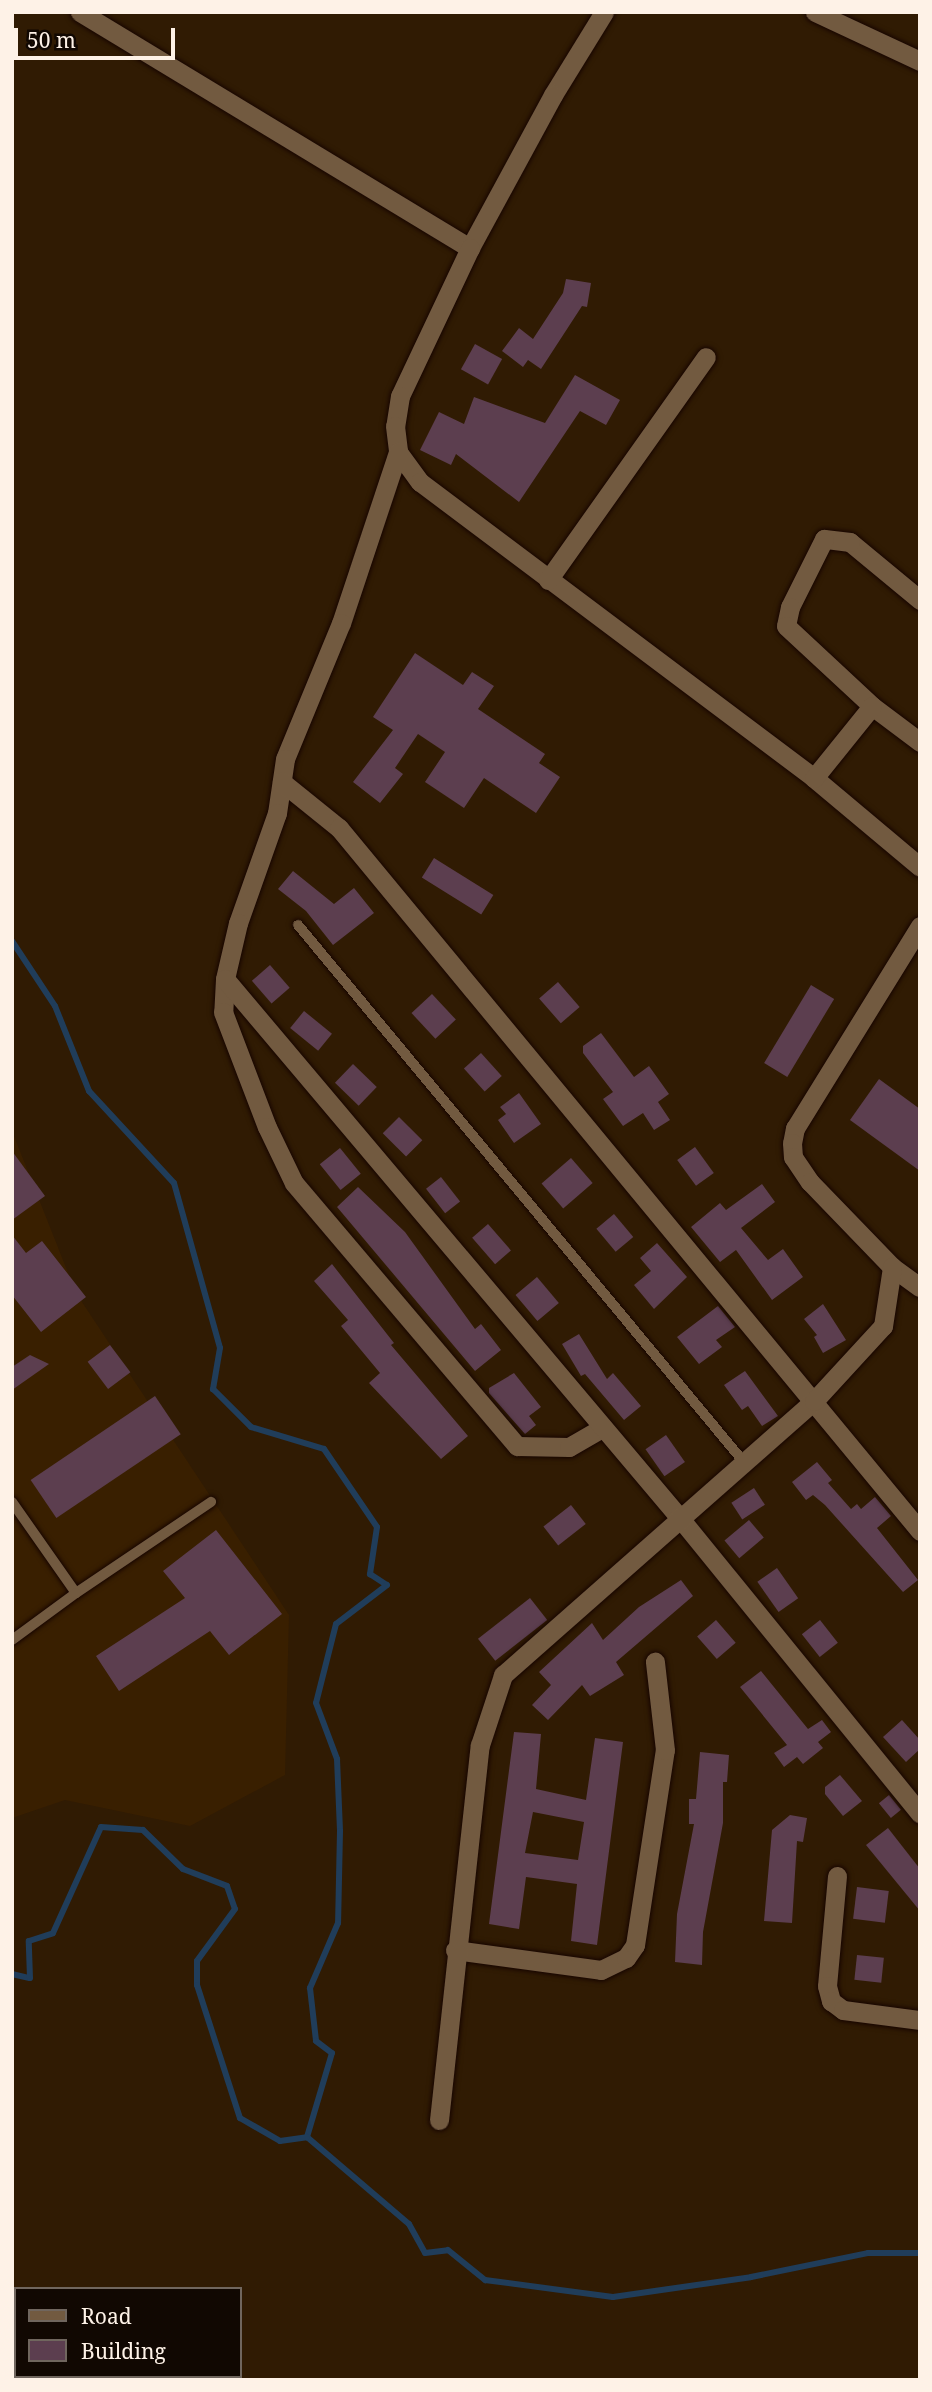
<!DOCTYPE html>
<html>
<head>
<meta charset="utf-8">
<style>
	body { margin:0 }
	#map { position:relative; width:932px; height:2392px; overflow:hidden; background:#301b03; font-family:"Noto Serif",serif }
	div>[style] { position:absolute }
	.built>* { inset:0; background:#391f00 }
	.stream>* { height:6px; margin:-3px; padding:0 3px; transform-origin:3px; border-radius:3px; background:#203d5a }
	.building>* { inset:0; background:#5c3e4f; transform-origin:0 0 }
	.roads { filter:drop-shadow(0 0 2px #170500) drop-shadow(0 0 2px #170500) }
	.service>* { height:10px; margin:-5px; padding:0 5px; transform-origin:5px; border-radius:5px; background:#725a40 }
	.minor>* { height:19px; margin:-9.5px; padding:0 9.5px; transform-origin:9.5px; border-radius:9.5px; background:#725a40 }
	span { translate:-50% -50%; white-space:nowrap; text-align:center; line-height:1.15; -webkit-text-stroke:6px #110802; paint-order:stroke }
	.frame { position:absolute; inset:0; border:14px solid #fef2e7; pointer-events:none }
	.legend { position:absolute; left:14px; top:2287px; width:228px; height:91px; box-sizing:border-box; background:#110802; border:2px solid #70665e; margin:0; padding:9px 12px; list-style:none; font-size:21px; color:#fef2e7 }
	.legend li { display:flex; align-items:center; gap:14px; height:35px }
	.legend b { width:35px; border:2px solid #70665e }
	.scale { position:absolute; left:14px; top:28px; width:161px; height:32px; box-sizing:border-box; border:4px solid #fef2e7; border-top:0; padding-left:9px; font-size:21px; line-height:24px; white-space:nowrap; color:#fef2e7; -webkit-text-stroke:5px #110802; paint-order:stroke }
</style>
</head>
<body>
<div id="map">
	<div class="built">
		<div style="clip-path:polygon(12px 1131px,76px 1293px,289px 1615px,285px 1775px,190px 1826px,65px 1800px,12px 1818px)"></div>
	</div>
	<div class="stream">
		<div style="left:12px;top:941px;width:78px;rotate:56.5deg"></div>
		<div style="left:55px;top:1006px;width:92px;rotate:68.2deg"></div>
		<div style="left:89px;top:1091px;width:125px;rotate:47.3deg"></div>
		<div style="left:174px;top:1183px;width:171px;rotate:74.4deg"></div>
		<div style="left:220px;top:1348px;width:42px;rotate:99.7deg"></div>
		<div style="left:213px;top:1389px;width:54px;rotate:45deg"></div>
		<div style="left:251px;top:1427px;width:76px;rotate:16.8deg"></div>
		<div style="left:324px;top:1449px;width:94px;rotate:55.8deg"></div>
		<div style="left:377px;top:1527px;width:48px;rotate:98.5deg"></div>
		<div style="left:370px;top:1574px;width:20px;rotate:33deg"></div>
		<div style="left:387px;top:1585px;width:64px;rotate:142.6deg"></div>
		<div style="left:336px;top:1624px;width:81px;rotate:104.2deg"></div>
		<div style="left:316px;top:1703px;width:60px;rotate:69.4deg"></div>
		<div style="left:337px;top:1759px;width:72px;rotate:87.6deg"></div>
		<div style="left:340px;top:1831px;width:92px;rotate:91.2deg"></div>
		<div style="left:338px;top:1923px;width:71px;rotate:113.3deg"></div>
		<div style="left:310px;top:1988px;width:53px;rotate:83.5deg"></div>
		<div style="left:316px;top:2041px;width:20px;rotate:37deg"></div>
		<div style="left:332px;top:2053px;width:88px;rotate:106.6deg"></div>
		<div style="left:307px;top:2137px;width:134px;rotate:40.5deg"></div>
		<div style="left:409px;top:2224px;width:33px;rotate:61deg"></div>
		<div style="left:425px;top:2253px;width:23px;rotate:-7deg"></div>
		<div style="left:448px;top:2250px;width:48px;rotate:39deg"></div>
		<div style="left:485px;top:2280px;width:129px;rotate:7.6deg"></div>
		<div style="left:613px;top:2297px;width:139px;rotate:-8.2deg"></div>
		<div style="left:751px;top:2277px;width:119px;rotate:-11.6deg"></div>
		<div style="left:868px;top:2253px;width:52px"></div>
		<div style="left:12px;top:1974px;width:18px;rotate:13deg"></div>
		<div style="left:30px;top:1978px;width:37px;rotate:-92deg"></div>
		<div style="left:29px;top:1941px;width:25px;rotate:-18deg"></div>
		<div style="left:53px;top:1933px;width:116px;rotate:-65.6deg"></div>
		<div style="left:101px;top:1827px;width:42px;rotate:4.1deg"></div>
		<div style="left:143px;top:1830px;width:56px;rotate:44.3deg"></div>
		<div style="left:183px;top:1869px;width:47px;rotate:21.1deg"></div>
		<div style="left:227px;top:1886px;width:24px;rotate:71deg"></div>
		<div style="left:235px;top:1909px;width:64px;rotate:126.2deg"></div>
		<div style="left:197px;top:1961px;width:24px;rotate:90deg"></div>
		<div style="left:197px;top:1985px;width:140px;rotate:72.1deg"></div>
		<div style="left:240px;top:2118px;width:46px;rotate:29.9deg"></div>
		<div style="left:280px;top:2141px;width:27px;rotate:-8deg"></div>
	</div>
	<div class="building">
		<div style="clip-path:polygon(566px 279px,591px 283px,587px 307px,582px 306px,541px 369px,528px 360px,523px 367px,502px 351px,519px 328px,533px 339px,563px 293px)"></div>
		<div style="left:475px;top:344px;width:31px;height:29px;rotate:29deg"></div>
		<div style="clip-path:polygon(575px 375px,620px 400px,606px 425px,580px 411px,519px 502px,456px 454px,451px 465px,420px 450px,439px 412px,464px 424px,474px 397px,545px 423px)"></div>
		<div style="clip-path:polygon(415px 653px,463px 685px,472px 672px,494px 686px,478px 709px,545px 754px,539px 763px,560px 777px,536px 813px,484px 778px,464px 808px,425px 782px,445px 752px,418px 734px,395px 768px,403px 774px,380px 803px,353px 782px,393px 730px,373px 717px)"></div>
		<div style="left:434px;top:858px;width:70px;height:23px;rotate:32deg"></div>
		<div style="clip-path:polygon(293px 871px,334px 904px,354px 888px,374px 913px,333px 945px,306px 911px,278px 889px)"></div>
		<div style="left:270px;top:965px;width:30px;height:24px;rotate:49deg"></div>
		<div style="left:558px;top:982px;width:33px;height:25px;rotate:49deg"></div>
		<div style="left:811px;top:985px;width:27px;height:91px;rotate:31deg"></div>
		<div style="left:432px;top:994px;width:35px;height:28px;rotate:47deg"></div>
		<div style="left:304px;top:1011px;width:36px;height:22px;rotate:39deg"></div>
		<div style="clip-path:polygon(601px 1033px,634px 1077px,649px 1066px,669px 1094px,658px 1102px,670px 1120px,654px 1130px,643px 1113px,623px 1126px,603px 1099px,613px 1092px,583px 1053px,583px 1046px)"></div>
		<div style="left:481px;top:1053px;width:31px;height:23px;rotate:48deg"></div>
		<div style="left:353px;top:1064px;width:33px;height:26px;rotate:44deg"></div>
		<div style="clip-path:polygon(879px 1079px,920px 1109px,920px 1171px,850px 1120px)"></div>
		<div style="clip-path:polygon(519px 1093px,541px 1124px,514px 1143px,498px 1120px,506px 1114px,500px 1107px)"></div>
		<div style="left:399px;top:1117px;width:33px;height:23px;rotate:45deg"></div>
		<div style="left:695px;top:1147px;width:32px;height:22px;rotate:54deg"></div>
		<div style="left:340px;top:1148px;width:33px;height:26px;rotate:51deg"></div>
		<div style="clip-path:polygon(12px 1151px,45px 1196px,12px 1220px)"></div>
		<div style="left:571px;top:1158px;width:33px;height:39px;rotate:49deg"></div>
		<div style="left:441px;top:1177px;width:31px;height:19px;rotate:52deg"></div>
		<div style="clip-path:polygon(762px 1184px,775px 1202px,741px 1228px,768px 1260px,783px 1249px,803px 1277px,772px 1300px,736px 1250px,720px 1262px,691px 1227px,720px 1203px,726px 1210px)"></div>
		<div style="clip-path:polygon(358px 1187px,405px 1232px,475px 1329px,481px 1324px,501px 1350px,475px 1371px,337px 1207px)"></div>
		<div style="left:614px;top:1214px;width:30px;height:23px;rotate:50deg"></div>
		<div style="left:488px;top:1224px;width:35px;height:21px;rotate:49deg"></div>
		<div style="clip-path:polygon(12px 1235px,26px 1253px,42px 1241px,86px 1297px,41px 1332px,12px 1295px)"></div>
		<div style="clip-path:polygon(657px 1243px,687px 1277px,654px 1309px,634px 1285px,651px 1271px,640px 1258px)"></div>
		<div style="clip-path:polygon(332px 1264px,394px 1343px,391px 1345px,468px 1436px,441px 1459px,369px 1383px,380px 1373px,341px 1326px,348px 1320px,314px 1281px)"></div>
		<div style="left:537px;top:1277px;width:34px;height:28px;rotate:50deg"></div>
		<div style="clip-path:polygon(823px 1304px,846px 1340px,823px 1353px,814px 1337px,817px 1335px,804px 1319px)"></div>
		<div style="clip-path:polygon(718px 1306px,735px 1327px,716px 1340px,722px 1347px,699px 1364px,677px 1337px)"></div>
		<div style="clip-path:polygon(579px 1334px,607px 1379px,613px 1373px,641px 1406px,624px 1420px,585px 1374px,581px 1376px,562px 1344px)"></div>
		<div style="left:110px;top:1345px;width:34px;height:28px;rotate:53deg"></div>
		<div style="clip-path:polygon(30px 1355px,49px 1364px,12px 1390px,12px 1367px)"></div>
		<div style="clip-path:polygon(745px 1371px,778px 1416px,762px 1426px,748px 1406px,742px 1410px,724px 1385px)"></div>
		<div style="clip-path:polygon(514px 1373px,541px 1407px,529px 1416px,536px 1425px,525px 1434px,489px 1393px,489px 1388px)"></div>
		<div style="left:155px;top:1396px;width:46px;height:150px;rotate:56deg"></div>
		<div style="left:666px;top:1435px;width:33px;height:25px;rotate:55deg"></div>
		<div style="clip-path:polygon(817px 1462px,832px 1480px,828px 1483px,851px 1509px,857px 1504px,861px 1509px,875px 1497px,891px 1516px,877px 1528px,918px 1580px,903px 1592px,825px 1505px,813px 1495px,806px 1500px,792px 1482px)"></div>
		<div style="left:754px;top:1488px;width:20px;height:27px;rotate:57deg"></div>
		<div style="left:571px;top:1505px;width:24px;height:35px;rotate:52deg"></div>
		<div style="left:749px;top:1520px;width:23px;height:32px;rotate:50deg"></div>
		<div style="clip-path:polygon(216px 1530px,282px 1614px,229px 1655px,210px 1631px,119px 1691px,96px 1656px,185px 1598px,163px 1571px)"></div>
		<div style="left:777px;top:1568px;width:37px;height:24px;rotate:55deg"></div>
		<div style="clip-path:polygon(681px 1580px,693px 1596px,616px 1662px,624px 1675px,590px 1696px,582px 1685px,548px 1720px,532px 1705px,551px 1685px,539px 1672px,592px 1623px,603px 1640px,639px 1607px)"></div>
		<div style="left:530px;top:1598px;width:28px;height:66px;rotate:52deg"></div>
		<div style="left:716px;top:1620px;width:30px;height:25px;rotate:49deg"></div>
		<div style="left:820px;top:1620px;width:29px;height:23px;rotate:52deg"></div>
		<div style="clip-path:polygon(761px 1671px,808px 1729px,822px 1720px,831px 1732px,818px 1742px,823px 1748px,803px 1764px,797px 1757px,784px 1767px,774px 1753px,787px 1745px,740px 1687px)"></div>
		<div style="clip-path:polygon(902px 1720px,920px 1740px,920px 1749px,906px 1762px,883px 1737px)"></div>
		<div style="clip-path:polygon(evenodd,514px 1732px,541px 1734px,536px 1789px,586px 1800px,595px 1738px,623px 1742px,597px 1945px,571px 1941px,577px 1884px,526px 1877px,519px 1929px,489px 1924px,514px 1732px,533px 1812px,584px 1822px,578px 1860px,525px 1853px,533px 1812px)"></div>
		<div style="clip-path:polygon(700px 1752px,729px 1755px,727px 1782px,723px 1782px,723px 1823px,703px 1932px,702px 1965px,675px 1962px,677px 1914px,694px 1824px,689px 1824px,689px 1799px,696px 1799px)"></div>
		<div style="clip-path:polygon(840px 1775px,862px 1801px,843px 1816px,825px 1794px,825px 1787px)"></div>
		<div style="left:889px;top:1795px;width:19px;height:13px;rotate:51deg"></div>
		<div style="clip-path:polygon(790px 1815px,807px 1818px,803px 1842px,797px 1841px,792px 1923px,764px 1921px,772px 1830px)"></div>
		<div style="clip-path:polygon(888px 1828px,920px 1869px,920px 1911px,866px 1845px)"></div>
		<div style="left:857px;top:1887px;width:32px;height:32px;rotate:7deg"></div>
		<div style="left:857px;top:1955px;width:27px;height:25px;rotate:6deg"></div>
	</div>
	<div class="roads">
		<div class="service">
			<div style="left:298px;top:925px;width:697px;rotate:50.3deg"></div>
			<div style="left:12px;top:1502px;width:111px;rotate:54.9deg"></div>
			<div style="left:76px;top:1593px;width:163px;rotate:-34deg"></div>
			<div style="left:12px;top:1640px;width:79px;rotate:-36.3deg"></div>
		</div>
		<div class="minor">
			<div style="left:80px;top:12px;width:456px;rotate:31.2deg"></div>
			<div style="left:604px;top:12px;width:97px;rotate:121.6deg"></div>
			<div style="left:553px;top:95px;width:174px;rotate:118.5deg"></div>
			<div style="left:470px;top:248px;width:164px;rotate:115.3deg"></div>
			<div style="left:400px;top:396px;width:30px;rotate:99deg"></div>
			<div style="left:395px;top:426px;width:26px;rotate:83deg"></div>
			<div style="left:398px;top:452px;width:37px;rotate:54deg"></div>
			<div style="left:420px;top:482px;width:493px;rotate:36.9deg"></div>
			<div style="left:814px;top:778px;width:138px;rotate:40deg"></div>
			<div style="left:815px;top:12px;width:116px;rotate:25deg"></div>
			<div style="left:398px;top:452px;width:180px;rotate:108.4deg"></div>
			<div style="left:341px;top:623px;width:147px;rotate:112.4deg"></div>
			<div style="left:285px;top:759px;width:55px;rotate:98.4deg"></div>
			<div style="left:277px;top:813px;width:117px;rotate:109.5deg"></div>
			<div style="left:238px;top:923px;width:57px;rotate:103.1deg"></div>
			<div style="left:225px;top:979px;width:33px;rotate:93deg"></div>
			<div style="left:223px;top:1012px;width:123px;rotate:69.1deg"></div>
			<div style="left:267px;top:1127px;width:62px;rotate:64.3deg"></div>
			<div style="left:294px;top:1183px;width:345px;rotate:49.7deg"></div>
			<div style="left:517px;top:1446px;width:52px;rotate:1.1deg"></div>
			<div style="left:569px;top:1447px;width:39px;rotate:-30deg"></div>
			<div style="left:548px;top:580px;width:273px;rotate:-54.7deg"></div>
			<div style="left:920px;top:600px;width:91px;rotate:-140.4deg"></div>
			<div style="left:850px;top:542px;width:26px;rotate:-173deg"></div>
			<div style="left:824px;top:539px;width:76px;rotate:116.6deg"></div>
			<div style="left:790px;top:607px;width:19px;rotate:102deg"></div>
			<div style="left:786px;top:626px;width:117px;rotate:42.9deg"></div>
			<div style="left:872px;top:706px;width:60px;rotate:36.9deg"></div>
			<div style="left:814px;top:778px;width:92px;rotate:-51.1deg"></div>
			<div style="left:282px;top:782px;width:73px;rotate:38.9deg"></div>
			<div style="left:339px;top:828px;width:912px;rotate:50.43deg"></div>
			<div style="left:920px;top:926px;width:238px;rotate:121.7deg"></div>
			<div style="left:795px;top:1128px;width:15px;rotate:101deg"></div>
			<div style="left:792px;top:1143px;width:14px;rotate:86deg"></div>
			<div style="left:793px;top:1157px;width:30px;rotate:56deg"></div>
			<div style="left:810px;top:1182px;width:118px;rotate:46deg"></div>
			<div style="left:892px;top:1267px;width:34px;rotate:36deg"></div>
			<div style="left:225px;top:979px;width:704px;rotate:49.84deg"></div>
			<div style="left:679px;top:1517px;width:382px;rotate:50.9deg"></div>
			<div style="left:837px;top:1876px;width:110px;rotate:95.2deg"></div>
			<div style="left:827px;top:1986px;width:16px;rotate:75deg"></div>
			<div style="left:831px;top:2001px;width:15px;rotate:37deg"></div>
			<div style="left:843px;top:2010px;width:78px;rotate:7.4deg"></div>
			<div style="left:455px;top:1950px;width:147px;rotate:7.8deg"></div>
			<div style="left:601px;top:1970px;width:28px;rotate:-26deg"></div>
			<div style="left:626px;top:1958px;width:16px;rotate:-55deg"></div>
			<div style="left:635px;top:1945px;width:197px;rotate:-81.3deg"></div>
			<div style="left:665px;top:1750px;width:89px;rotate:-96.5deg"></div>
			<div style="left:439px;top:2120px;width:377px;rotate:-83.8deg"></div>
			<div style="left:480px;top:1745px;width:74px;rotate:-71.8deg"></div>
			<div style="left:503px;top:1675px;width:414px;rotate:-41.4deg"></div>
			<div style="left:814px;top:1401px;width:102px;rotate:-47.4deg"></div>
			<div style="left:883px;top:1326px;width:60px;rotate:-81.3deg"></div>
		</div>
	</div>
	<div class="frame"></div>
	<ul class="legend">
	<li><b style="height:9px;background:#725a40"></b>Road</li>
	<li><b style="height:19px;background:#5c3e4f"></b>Building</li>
	</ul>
	<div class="scale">50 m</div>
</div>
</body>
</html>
